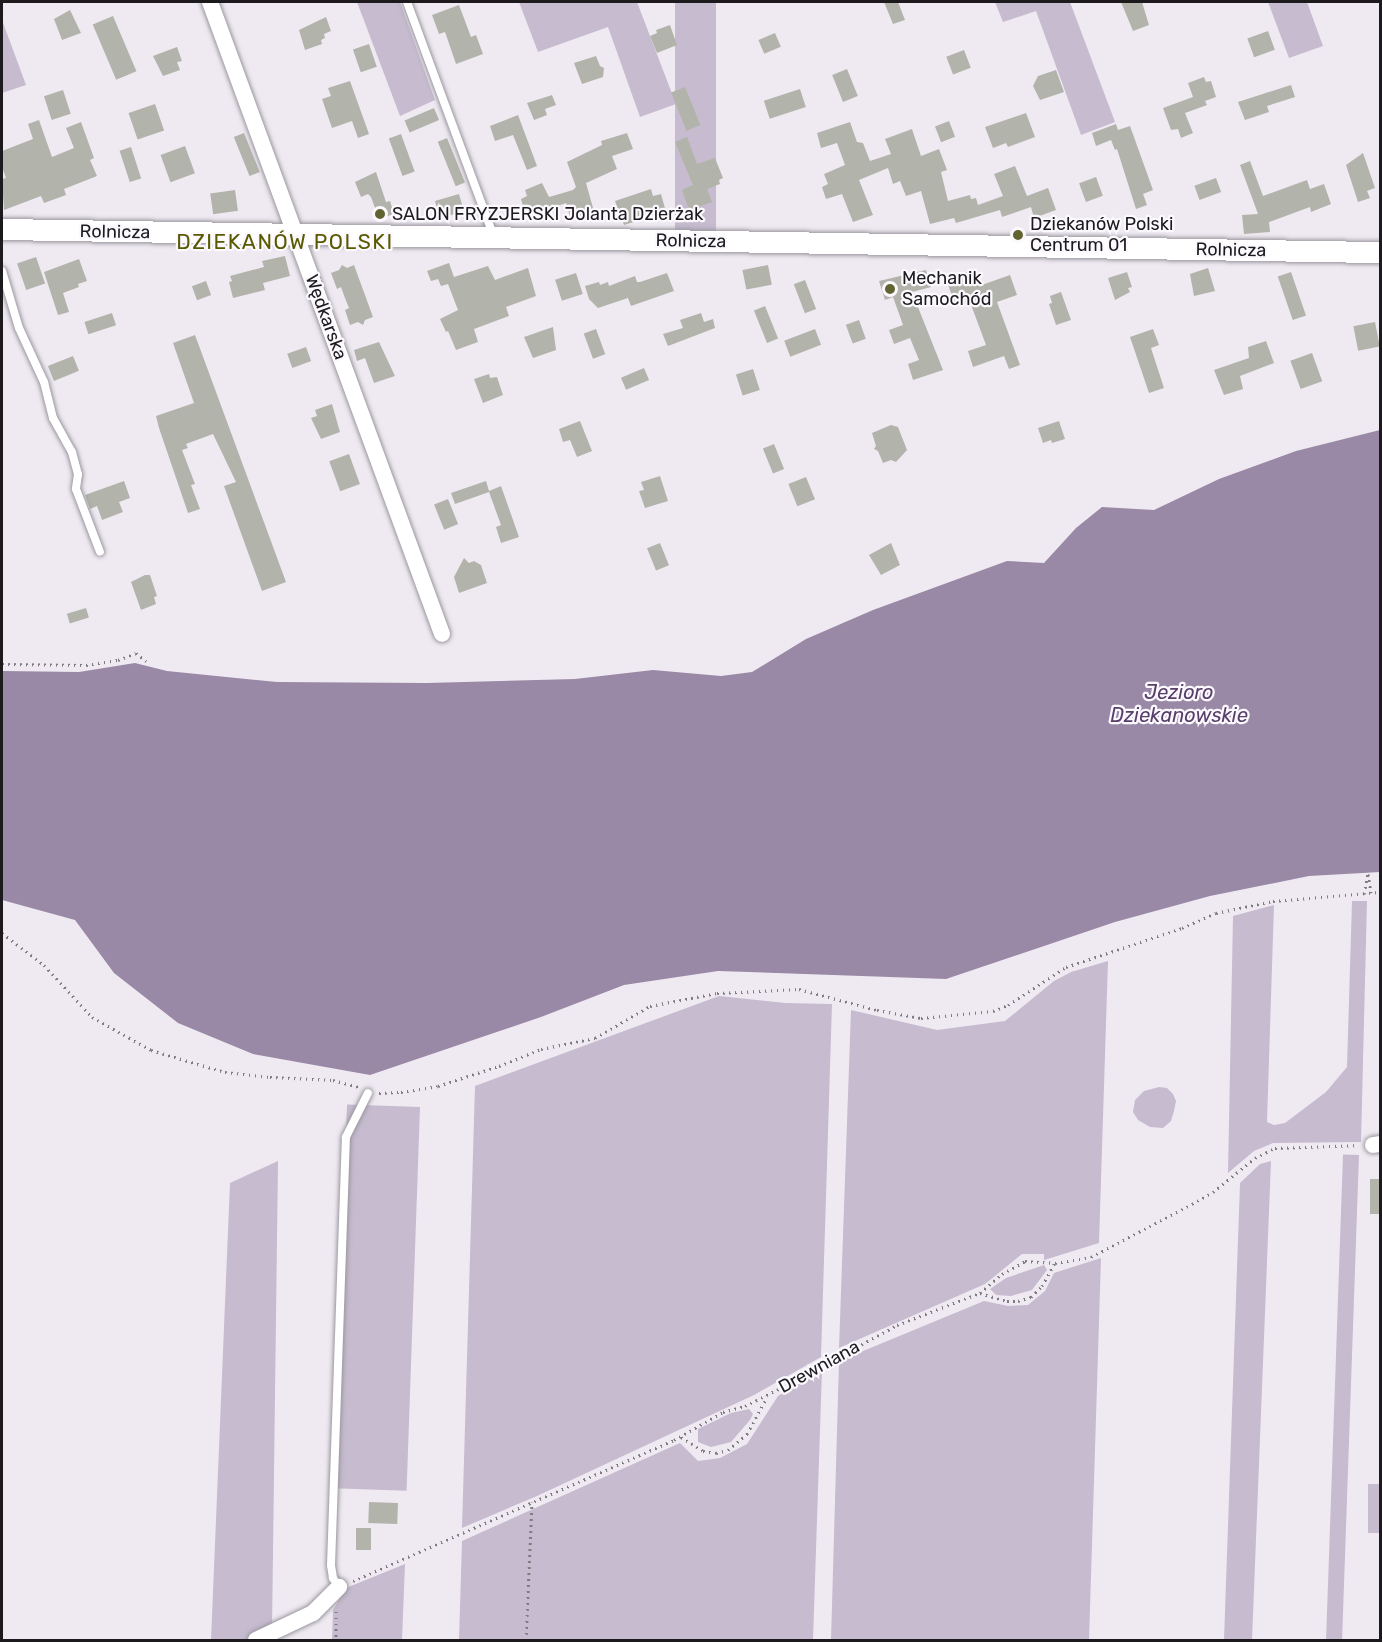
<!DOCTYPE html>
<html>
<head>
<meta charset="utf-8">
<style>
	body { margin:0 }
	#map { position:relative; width:1382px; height:1642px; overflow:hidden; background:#efeaf2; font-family:Rubik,sans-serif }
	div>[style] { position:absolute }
	.green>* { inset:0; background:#c6bbcf; transform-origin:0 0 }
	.water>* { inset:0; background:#9989a6 }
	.building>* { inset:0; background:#b2b3ab; transform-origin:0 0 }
	.path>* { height:3px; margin-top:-1.5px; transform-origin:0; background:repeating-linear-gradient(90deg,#7f7b81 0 1.5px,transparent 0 6px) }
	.roads { filter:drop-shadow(0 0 2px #9b979e) drop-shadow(0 0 2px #9b979e) }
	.service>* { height:8px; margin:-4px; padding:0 4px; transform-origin:4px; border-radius:4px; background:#fff }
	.minor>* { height:16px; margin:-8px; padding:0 8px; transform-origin:8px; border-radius:8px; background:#fff }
	.tertiary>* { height:21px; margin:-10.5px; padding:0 10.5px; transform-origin:10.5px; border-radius:10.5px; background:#fff }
	.dots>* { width:16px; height:16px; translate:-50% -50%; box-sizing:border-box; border:3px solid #fbf8fe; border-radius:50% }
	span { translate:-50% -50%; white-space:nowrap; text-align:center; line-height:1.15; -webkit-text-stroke:4.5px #fbf8fe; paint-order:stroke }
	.poi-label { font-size:18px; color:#1c1a1d }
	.left { translate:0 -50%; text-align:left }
	.street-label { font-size:18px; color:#1c1a1d }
	.water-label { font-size:20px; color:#583f6a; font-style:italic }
	.quarter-label { font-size:21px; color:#595a00; letter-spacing:1.5px }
	.frame { position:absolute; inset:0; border:3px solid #1c1a1d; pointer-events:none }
</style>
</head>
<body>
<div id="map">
	<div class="green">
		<div style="clip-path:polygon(357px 2px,400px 2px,435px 100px,400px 116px)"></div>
		<div style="clip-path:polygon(519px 2px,637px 2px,676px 104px,640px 117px,608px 27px,538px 52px)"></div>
		<div style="left:675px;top:2px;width:41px;height:244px"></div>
		<div style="clip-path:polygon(995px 2px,1070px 2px,1115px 122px,1081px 135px,1036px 11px,1003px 22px)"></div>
		<div style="clip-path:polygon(1268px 2px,1307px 2px,1323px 46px,1289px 58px)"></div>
		<div style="clip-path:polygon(2px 20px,26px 85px,2px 93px)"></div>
		<div style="clip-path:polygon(1352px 901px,1367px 901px,1361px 1142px,1273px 1143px,1254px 1151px,1228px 1173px,1233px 916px,1274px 905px,1267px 1122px,1274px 1125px,1285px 1123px,1326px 1092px,1347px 1067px)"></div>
		<div style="clip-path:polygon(1108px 961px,1099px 1243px,1044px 1260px,1044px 1254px,1022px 1254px,985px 1284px,839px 1348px,851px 1010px,937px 1030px,1005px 1021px,1054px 981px,1071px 972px)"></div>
		<div style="clip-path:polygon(719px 996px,785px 1003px,832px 1004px,821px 1357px,754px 1395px,537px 1496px,462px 1528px,475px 1086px)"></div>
		<div style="clip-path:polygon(1159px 1087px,1167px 1088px,1173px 1094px,1176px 1101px,1174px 1111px,1171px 1121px,1163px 1128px,1150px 1127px,1138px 1120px,1133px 1112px,1135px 1100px,1144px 1091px)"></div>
		<div style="left:420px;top:1107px;width:384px;height:73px;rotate:92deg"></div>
		<div style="left:1359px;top:1155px;width:485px;height:16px;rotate:92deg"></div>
		<div style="clip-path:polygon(278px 1161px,272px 1630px,249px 1640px,211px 1640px,230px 1183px)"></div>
		<div style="clip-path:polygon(1271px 1161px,1252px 1640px,1224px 1640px,1240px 1183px,1260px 1164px)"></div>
		<div style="clip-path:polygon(1101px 1258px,1089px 1640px,831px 1640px,839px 1361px,984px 1301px,1008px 1306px,1028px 1305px,1045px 1291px,1054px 1273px)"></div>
		<div style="clip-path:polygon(1044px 1265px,1047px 1270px,1032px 1290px,1011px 1296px,996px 1295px,990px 1289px,1006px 1278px)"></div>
		<div style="clip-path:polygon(822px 1370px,813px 1640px,459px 1640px,462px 1541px,680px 1443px,698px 1461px,720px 1458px,747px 1444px,778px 1396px)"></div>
		<div style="clip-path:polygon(749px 1409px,753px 1414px,750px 1420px,731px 1442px,711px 1447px,698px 1442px,698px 1429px,731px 1413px)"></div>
		<div style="left:1368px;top:1484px;width:12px;height:49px"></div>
		<div style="clip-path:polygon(405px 1564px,402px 1640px,332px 1640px,333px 1610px,346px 1588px)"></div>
	</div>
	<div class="water">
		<div style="clip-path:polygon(1380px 430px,1380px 872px,1309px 876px,1210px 896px,1115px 922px,946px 979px,718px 971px,624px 985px,541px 1017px,370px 1075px,253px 1054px,178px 1023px,114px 973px,75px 920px,2px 900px,2px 671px,79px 672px,135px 663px,167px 671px,277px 682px,427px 683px,575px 679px,653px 670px,721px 676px,752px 672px,806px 639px,873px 610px,1007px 561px,1044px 563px,1076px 528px,1102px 507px,1154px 510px,1219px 479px,1296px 451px)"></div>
	</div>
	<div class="building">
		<div style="clip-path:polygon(884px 2px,898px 2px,905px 20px,893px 24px)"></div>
		<div style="clip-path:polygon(1121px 2px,1142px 2px,1149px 25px,1133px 31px)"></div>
		<div style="clip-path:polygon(459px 5px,471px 37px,476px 35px,483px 54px,456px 64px,445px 32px,439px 34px,432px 15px)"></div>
		<div style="clip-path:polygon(70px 10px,81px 33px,62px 40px,54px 19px)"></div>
		<div style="left:113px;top:16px;width:60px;height:22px;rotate:67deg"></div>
		<div style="clip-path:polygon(326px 17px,331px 31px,324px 34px,325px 38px,321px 40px,322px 44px,305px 50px,299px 30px)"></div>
		<div style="clip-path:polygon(670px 25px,677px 45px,657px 53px,650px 36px,657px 33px,656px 30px)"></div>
		<div style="left:1268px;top:31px;width:20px;height:22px;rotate:70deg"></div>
		<div style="left:775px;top:33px;width:15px;height:18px;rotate:67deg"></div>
		<div style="left:369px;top:44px;width:24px;height:17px;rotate:71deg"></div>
		<div style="clip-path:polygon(177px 47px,182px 61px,177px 62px,180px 70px,163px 76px,153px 56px)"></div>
		<div style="left:964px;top:50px;width:19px;height:19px;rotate:69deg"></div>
		<div style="clip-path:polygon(596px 56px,600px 66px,604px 68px,603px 77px,582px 84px,574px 63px)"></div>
		<div style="left:847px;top:69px;width:29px;height:16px;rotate:68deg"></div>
		<div style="clip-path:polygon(1056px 70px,1064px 92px,1040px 100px,1033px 86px,1038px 76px)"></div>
		<div style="clip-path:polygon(1204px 77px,1206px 82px,1211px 81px,1216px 97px,1205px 101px,1207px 105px,1185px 113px,1193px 133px,1181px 138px,1178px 129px,1171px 130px,1163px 108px,1193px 97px,1188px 83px)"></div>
		<div style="clip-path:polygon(350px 81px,369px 134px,358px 138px,352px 121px,332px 128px,322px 99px,331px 96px,328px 88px)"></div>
		<div style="clip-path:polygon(1291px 85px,1295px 97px,1267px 106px,1269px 112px,1245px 120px,1238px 102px)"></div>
		<div style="left:685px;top:87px;width:41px;height:15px;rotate:68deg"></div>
		<div style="left:800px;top:89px;width:19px;height:38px;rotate:72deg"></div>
		<div style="left:63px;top:90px;width:25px;height:20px;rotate:72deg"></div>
		<div style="clip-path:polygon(552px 95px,556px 105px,545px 109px,547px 115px,534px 120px,527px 103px)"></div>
		<div style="left:155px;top:104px;width:28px;height:28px;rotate:71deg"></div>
		<div style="left:434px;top:108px;width:13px;height:32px;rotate:67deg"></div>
		<div style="clip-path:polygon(1026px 113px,1035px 137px,1008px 147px,1006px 143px,993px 148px,985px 127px)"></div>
		<div style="clip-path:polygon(518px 115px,537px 166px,527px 170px,513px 135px,495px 141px,490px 126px)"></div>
		<div style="clip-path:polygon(39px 120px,52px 157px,74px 148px,66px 128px,81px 122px,94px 158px,90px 160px,97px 176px,64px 189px,66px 195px,44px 203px,41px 196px,4px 210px,2px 179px,6px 178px,2px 167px,2px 151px,33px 139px,28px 124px)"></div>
		<div style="left:949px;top:121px;width:17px;height:15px;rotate:69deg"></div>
		<div style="clip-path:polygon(850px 122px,857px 142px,863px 143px,870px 161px,891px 154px,885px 139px,912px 129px,921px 156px,939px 149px,947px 170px,941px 172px,948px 201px,970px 195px,971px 199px,976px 198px,978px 205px,1003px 196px,994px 174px,1015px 166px,1027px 196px,1048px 188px,1056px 210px,1034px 218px,1031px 207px,1002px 217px,1000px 210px,956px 223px,954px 218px,930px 224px,921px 191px,906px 196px,900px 181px,893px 184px,888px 168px,859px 180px,873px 215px,853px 222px,842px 194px,826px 199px,822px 187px,828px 184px,824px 174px,845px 165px,837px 143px,821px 148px,817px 133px)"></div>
		<div style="clip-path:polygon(1116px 124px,1118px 130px,1130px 126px,1153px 190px,1143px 194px,1147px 205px,1136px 209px,1117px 149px,1115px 150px,1111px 140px,1096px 146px,1092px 133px)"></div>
		<div style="left:244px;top:133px;width:42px;height:11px;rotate:68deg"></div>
		<div style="clip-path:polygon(627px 133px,633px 149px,612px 156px,617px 169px,586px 183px,595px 215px,571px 220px,566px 203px,526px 217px,521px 199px,527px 196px,525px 190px,542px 183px,549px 197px,573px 190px,576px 187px,567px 162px,602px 145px,601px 141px)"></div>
		<div style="left:401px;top:134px;width:40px;height:13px;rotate:70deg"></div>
		<div style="clip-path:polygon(687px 137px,697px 164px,715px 158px,723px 178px,719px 180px,720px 184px,707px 189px,712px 202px,689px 210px,682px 190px,693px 185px,675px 142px)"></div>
		<div style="left:447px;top:138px;width:48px;height:10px;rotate:68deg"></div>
		<div style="left:185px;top:146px;width:29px;height:26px;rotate:70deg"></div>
		<div style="left:131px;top:147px;width:33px;height:12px;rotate:72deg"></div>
		<div style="clip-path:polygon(1363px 153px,1375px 188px,1367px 191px,1370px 198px,1358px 202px,1346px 165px)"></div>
		<div style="clip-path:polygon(1250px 161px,1263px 196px,1307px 180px,1310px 189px,1324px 184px,1331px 204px,1311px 212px,1310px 207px,1269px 222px,1270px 232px,1244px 234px,1242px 215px,1258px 214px,1240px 165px)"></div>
		<div style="clip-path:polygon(376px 172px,386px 202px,390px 201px,394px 214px,379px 219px,371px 197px,368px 194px,361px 197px,355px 182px)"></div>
		<div style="left:1096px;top:177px;width:20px;height:18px;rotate:70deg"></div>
		<div style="left:1216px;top:178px;width:15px;height:23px;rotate:70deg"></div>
		<div style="clip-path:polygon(651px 189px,653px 196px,661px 194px,666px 212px,624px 225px,615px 201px)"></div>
		<div style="left:235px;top:190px;width:21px;height:25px;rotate:82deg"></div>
		<div style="left:459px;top:194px;width:18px;height:25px;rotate:74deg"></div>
		<div style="clip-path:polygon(285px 256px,290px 276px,263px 283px,265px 290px,233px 298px,229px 282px,232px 281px,230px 276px,264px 267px,262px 261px)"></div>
		<div style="left:36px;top:257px;width:28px;height:20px;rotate:71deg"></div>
		<div style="clip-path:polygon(79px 259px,87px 281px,78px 284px,79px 287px,63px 293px,69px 312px,58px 315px,44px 272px)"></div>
		<div style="clip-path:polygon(449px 263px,454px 277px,488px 266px,495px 280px,528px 268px,536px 296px,506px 307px,509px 316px,474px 329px,478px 342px,456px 350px,448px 331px,446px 332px,440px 319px,458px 310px,448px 284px,441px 286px,438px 279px,431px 281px,427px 271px)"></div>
		<div style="clip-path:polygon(342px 265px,347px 268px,354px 265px,373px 317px,365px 320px,363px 325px,358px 322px,350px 325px,345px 310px,349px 308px,345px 298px,341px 287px,337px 289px,331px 273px,339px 270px)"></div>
		<div style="left:768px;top:265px;width:20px;height:26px;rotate:79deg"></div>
		<div style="clip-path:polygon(1208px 268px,1215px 291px,1194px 296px,1190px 274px)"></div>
		<div style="clip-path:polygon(926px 270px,931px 287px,912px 292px,943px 370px,913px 380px,908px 364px,919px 360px,910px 338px,894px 344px,889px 330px,903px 325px,893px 297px,885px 300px,879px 281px)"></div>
		<div style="clip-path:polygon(973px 270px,979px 286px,1010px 275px,1017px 295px,997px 302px,1020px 365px,1009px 369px,1004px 356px,973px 367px,968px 351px,986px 345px,970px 302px,956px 307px,946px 279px)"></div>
		<div style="clip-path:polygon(1127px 272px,1132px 287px,1128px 288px,1130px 292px,1115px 300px,1108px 278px)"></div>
		<div style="left:1291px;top:272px;width:46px;height:14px;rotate:71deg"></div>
		<div style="left:576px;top:273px;width:22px;height:22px;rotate:72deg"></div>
		<div style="clip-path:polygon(667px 273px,674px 291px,631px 306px,628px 298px,598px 308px,589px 299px,585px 286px,599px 282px,600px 285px,608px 282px,609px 286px,635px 276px,637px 282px,640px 282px)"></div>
		<div style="left:805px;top:280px;width:31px;height:12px;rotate:69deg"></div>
		<div style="left:206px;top:281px;width:15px;height:15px;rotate:70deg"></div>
		<div style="clip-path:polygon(1061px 292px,1071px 320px,1056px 325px,1049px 304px,1052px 303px,1050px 296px)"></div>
		<div style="left:765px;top:306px;width:35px;height:12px;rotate:68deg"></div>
		<div style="left:112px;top:313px;width:13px;height:29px;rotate:72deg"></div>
		<div style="clip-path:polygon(701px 313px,704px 322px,713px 319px,715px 328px,668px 346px,663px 334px,683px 328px,680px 320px)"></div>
		<div style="left:859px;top:320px;width:20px;height:14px;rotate:70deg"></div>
		<div style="left:1375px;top:322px;width:25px;height:22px;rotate:79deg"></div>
		<div style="clip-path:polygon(553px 327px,556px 350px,533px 358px,524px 337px)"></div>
		<div style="left:596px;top:329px;width:27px;height:13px;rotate:70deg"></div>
		<div style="left:815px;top:329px;width:17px;height:33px;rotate:69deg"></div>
		<div style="clip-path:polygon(1153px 329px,1159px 345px,1151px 348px,1164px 388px,1149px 393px,1130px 337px)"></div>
		<div style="clip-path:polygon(195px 335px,286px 582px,262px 591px,224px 486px,236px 482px,213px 434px,186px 444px,188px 448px,182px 450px,195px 484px,191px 485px,200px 509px,188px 513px,159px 428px,156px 416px,194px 403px,173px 343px)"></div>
		<div style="clip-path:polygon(1266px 341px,1274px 363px,1240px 376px,1243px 389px,1224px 395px,1214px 370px,1249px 358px,1248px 347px)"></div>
		<div style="clip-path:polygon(379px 342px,395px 376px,374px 383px,365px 358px,357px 361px,354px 350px)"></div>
		<div style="left:306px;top:347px;width:15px;height:20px;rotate:70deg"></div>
		<div style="left:1312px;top:353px;width:30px;height:23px;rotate:70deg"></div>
		<div style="left:73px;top:356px;width:16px;height:27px;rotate:68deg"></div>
		<div style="left:644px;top:368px;width:13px;height:25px;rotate:67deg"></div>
		<div style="left:753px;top:369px;width:22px;height:18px;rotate:72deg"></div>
		<div style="clip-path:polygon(489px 374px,490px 378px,497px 377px,503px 395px,483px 403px,474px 379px)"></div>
		<div style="clip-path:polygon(332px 404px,340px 432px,321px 439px,311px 418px,317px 416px,315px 410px)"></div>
		<div style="clip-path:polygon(580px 421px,592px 451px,577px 457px,570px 440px,563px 442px,559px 429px)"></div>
		<div style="clip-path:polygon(1059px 421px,1065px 439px,1052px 443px,1051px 440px,1043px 443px,1038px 428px)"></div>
		<div style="clip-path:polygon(891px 425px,898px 427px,907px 450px,896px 462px,891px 460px,883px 463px,878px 451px,874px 449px,876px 446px,872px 433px)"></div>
		<div style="left:774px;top:444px;width:27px;height:12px;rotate:68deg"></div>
		<div style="left:349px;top:454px;width:32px;height:21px;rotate:70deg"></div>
		<div style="clip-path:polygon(660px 476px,668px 501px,645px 508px,639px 491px,644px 490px,641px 482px)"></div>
		<div style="left:806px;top:477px;width:24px;height:19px;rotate:68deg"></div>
		<div style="clip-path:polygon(124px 481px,130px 498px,119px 502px,123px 512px,102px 520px,97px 506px,90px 509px,85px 495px)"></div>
		<div style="clip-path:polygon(486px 481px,489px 491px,501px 486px,519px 537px,501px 543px,496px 527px,501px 525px,489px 492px,455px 504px,451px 493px)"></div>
		<div style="left:448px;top:499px;width:27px;height:15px;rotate:68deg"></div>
		<div style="left:660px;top:543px;width:24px;height:14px;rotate:68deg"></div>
		<div style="clip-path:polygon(891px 543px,900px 565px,881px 575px,869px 555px)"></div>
		<div style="clip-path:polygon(464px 558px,469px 563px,474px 561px,481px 565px,487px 583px,459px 593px,454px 577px)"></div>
		<div style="clip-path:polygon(145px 575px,150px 575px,157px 596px,154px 597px,156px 604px,141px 610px,131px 582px)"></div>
		<div style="left:86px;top:608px;width:10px;height:20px;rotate:73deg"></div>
		<div style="left:1370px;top:1179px;width:10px;height:35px"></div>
		<div style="left:369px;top:1502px;width:29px;height:21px;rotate:2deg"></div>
		<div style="left:356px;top:1528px;width:15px;height:22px"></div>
	</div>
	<div class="path">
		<div style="left:2px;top:664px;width:84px;rotate:0.7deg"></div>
		<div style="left:86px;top:665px;width:32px;rotate:-9deg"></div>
		<div style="left:118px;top:660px;width:19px;rotate:-21deg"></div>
		<div style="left:136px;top:653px;width:13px;rotate:39deg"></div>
		<div style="left:1364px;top:894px;width:20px;rotate:-79deg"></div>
		<div style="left:1368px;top:874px;width:19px;rotate:81deg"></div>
		<div style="left:2px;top:933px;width:53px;rotate:37.3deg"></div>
		<div style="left:44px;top:965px;width:71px;rotate:47.3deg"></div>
		<div style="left:92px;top:1017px;width:68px;rotate:29.2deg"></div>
		<div style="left:151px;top:1050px;width:77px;rotate:16.6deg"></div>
		<div style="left:225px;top:1072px;width:45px;rotate:6.3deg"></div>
		<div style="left:270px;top:1077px;width:63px;rotate:2.7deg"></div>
		<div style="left:333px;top:1080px;width:27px;rotate:15deg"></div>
		<div style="left:379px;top:1093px;width:22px;rotate:-3deg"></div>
		<div style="left:401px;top:1092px;width:37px;rotate:-9deg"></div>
		<div style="left:438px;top:1086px;width:64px;rotate:-18.2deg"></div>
		<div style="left:499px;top:1066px;width:45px;rotate:-22deg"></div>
		<div style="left:541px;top:1049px;width:55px;rotate:-11.5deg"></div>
		<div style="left:595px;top:1038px;width:64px;rotate:-30.2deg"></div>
		<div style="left:650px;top:1006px;width:68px;rotate:-11deg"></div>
		<div style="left:717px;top:993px;width:82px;rotate:-2.8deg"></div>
		<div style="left:799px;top:989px;width:81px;rotate:15.1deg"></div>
		<div style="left:877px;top:1010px;width:45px;rotate:10.3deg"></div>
		<div style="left:921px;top:1018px;width:72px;rotate:-5.6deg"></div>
		<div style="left:993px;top:1011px;width:16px;rotate:-22deg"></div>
		<div style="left:1008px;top:1005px;width:69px;rotate:-33.2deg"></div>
		<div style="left:1066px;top:967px;width:122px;rotate:-18.6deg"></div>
		<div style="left:1182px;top:928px;width:37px;rotate:-24deg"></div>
		<div style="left:1216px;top:913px;width:58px;rotate:-11.9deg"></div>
		<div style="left:1273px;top:901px;width:107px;rotate:-4.8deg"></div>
		<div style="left:980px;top:1293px;width:29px;rotate:-41deg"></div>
		<div style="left:1002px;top:1274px;width:26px;rotate:-29deg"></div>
		<div style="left:1025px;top:1261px;width:30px;rotate:4deg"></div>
		<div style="left:681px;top:1437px;width:26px;rotate:32deg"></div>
		<div style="left:703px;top:1451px;width:13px;rotate:9deg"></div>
		<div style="left:716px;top:1453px;width:12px;rotate:-14deg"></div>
		<div style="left:728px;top:1450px;width:25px;rotate:-40deg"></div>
		<div style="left:747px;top:1434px;width:42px;rotate:-61.6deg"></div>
		<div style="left:353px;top:1581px;width:351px;rotate:-23.7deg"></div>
		<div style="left:674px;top:1440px;width:56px;rotate:-29.7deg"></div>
		<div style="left:723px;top:1412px;width:23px;rotate:-15deg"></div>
		<div style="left:745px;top:1406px;width:36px;rotate:-27deg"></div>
		<div style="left:777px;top:1390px;width:136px;rotate:-28.4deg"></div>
		<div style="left:897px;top:1325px;width:89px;rotate:-21.1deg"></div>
		<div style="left:980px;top:1293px;width:28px;rotate:17deg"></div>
		<div style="left:1007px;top:1301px;width:11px"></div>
		<div style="left:1018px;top:1301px;width:14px;rotate:-17deg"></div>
		<div style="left:1031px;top:1297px;width:16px;rotate:-45deg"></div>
		<div style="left:1042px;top:1286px;width:26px;rotate:-61deg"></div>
		<div style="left:1055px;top:1263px;width:36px;rotate:-9deg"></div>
		<div style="left:1091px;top:1257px;width:114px;rotate:-27.7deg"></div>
		<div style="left:1192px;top:1204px;width:24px;rotate:-30deg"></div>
		<div style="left:1213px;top:1192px;width:54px;rotate:-39deg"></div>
		<div style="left:1255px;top:1158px;width:22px;rotate:-27deg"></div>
		<div style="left:1275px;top:1148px;width:84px;rotate:-2deg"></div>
		<div style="left:336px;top:1611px;width:29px;rotate:90deg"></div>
		<div style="left:526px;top:1640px;width:138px;rotate:-87.5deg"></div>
	</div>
	<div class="roads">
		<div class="service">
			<div style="left:407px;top:2px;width:251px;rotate:69.7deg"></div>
			<div style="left:2px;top:271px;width:59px;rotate:73.4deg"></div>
			<div style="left:19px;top:328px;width:60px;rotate:65.2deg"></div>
			<div style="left:44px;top:382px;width:37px;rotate:76deg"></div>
			<div style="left:53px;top:418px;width:39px;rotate:61deg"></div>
			<div style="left:72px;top:452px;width:23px;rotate:75deg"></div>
			<div style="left:78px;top:474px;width:15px;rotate:98deg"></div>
			<div style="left:76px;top:489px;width:67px;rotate:69.1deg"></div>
			<div style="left:339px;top:1587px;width:11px;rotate:-124deg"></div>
			<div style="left:333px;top:1578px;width:13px;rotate:-99deg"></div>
			<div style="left:331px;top:1565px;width:428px;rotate:-88deg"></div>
			<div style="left:346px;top:1137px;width:49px;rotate:-63.4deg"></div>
		</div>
		<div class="minor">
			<div style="left:210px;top:2px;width:673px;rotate:69.84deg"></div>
			<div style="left:1373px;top:1145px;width:7px;rotate:-8deg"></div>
			<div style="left:256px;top:1640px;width:63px;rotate:-25.3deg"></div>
			<div style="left:313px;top:1613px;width:37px;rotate:-45deg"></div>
		</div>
		<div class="tertiary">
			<div style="left:2px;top:229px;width:1378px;rotate:0.96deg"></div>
		</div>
	</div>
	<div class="dots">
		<div style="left:380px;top:214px;background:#616330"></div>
		<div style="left:1018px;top:235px;background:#616330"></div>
		<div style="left:890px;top:289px;background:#616330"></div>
	</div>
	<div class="poi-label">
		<span class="left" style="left:392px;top:214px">SALON FRYZJERSKI Jolanta Dzierżak</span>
		<span class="left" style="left:1030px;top:235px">Dziekanów Polski<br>Centrum 01</span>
		<span class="left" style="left:902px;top:289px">Mechanik<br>Samochód</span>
	</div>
	<div class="street-label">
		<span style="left:115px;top:232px;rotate:1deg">Rolnicza</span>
		<span style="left:691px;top:241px;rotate:1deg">Rolnicza</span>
		<span style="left:1231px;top:250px;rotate:1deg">Rolnicza</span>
		<span style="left:326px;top:317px;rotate:70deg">Wędkarska</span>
		<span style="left:819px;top:1367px;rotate:-29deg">Drewniana</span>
	</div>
	<div class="water-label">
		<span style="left:1179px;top:704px">Jezioro<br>Dziekanowskie</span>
	</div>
	<div class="quarter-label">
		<span style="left:285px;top:242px">DZIEKANÓW POLSKI</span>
	</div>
	<div class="frame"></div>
</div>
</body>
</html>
